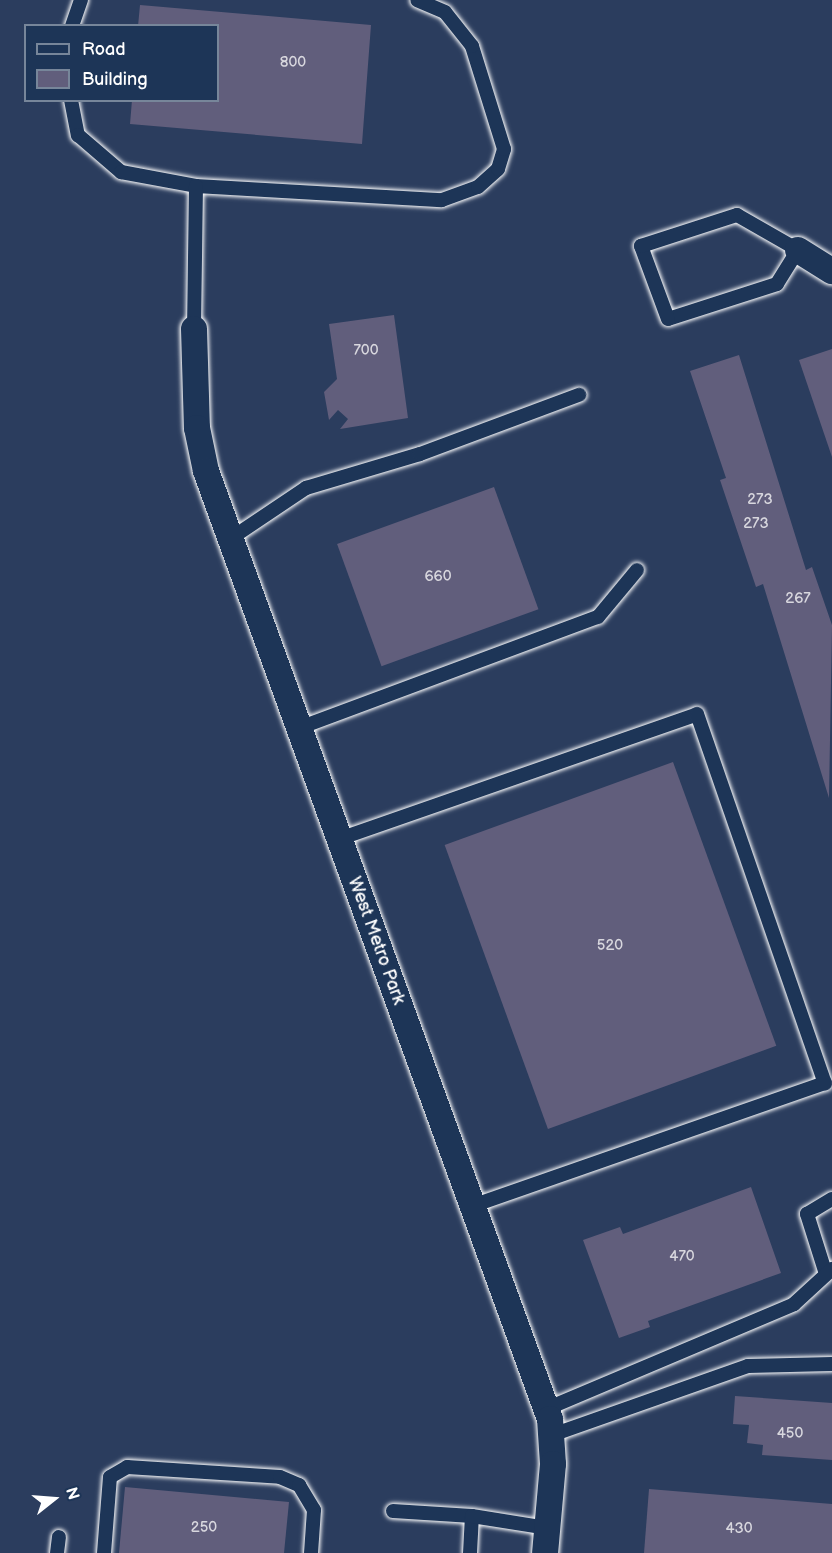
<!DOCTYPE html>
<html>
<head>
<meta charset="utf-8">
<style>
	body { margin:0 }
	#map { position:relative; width:832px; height:1553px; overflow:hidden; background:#2b3d5e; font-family:"Balsamiq Sans",sans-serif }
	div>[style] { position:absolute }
	.building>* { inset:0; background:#615e7c; transform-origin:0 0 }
	.roads { filter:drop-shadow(0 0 2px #fff) drop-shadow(0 0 2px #fff) }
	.lane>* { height:14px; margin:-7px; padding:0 7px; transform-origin:7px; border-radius:7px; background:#1d3557 }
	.street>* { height:26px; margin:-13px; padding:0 13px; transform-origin:13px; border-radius:13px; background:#1d3557 }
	span { translate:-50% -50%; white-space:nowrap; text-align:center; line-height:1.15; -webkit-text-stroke:6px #1d3557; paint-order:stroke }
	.number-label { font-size:15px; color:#d8d7de }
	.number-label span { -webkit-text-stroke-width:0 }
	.street-label { font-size:18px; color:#fff }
	.legend { position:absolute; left:24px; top:24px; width:195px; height:78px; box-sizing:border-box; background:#1d3557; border:2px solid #77869a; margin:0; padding:8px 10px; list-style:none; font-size:18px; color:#fff }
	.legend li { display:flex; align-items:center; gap:12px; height:30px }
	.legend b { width:30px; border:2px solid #77869a }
	.north { position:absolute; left:24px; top:1469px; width:60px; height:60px; -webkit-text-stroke:4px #1d3557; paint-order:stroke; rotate:73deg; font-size:16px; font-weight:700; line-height:24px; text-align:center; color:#fff }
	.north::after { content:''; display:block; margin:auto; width:21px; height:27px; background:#fff; clip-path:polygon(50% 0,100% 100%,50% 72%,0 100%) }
</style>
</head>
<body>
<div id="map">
	<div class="building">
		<div style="clip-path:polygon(140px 5px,371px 25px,362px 144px,130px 124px,132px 100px,218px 100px,218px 26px,138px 26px)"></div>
		<div style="clip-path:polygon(394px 315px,408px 418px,340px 429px,348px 419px,338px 410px,329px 420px,324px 392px,337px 379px,329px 324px)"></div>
		<div style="clip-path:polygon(832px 349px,832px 457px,799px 360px)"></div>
		<div style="clip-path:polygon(739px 355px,806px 570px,812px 567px,832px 625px,829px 798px,763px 584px,756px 587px,720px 480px,726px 478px,690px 371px)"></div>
		<div style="left:494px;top:487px;width:130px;height:167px;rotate:70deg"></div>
		<div style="left:673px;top:762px;width:302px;height:243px;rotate:70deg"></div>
		<div style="clip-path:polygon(751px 1187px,781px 1273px,648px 1321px,650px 1327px,619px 1338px,583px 1240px,620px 1227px,623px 1234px)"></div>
		<div style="clip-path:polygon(735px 1396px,832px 1403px,832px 1460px,762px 1455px,763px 1445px,747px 1443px,749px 1425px,733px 1424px)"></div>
		<div style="clip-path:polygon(125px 1487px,289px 1502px,284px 1553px,119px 1553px)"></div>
		<div style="clip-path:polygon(649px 1489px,832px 1504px,832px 1553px,644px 1553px)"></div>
	</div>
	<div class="roads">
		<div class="lane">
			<div style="left:72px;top:26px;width:28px;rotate:-71deg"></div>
			<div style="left:71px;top:100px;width:36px;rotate:79deg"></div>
			<div style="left:78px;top:135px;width:57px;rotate:40.7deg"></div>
			<div style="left:121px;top:172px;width:76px;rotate:10.6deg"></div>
			<div style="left:196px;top:186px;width:246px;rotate:3.3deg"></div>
			<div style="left:442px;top:200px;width:38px;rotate:-20deg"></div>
			<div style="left:478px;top:187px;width:27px;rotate:-42deg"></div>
			<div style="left:498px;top:169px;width:21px;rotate:-73deg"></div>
			<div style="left:504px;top:149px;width:108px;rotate:-107.3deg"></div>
			<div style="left:472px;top:46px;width:43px;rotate:-128.5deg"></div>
			<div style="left:445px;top:12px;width:30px;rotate:-157deg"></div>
			<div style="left:737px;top:215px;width:70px;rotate:29.8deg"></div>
			<div style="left:798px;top:250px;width:40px;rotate:122deg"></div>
			<div style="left:777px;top:284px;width:114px;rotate:162.2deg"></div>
			<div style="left:668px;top:319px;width:78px;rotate:-110.3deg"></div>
			<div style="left:641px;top:246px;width:101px;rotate:-17.9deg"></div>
			<div style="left:194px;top:329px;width:143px;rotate:-89.2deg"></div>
			<div style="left:230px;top:539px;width:92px;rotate:-33.9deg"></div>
			<div style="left:306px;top:488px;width:119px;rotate:-16.6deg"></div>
			<div style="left:420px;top:454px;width:170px;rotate:-20.4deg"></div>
			<div style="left:299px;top:728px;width:319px;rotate:-20.4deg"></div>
			<div style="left:598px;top:617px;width:61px;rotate:-50.3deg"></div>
			<div style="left:339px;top:839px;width:379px;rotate:-19.2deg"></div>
			<div style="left:697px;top:714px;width:391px;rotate:70.9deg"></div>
			<div style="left:825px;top:1083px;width:374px;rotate:160.8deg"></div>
			<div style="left:825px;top:1271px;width:60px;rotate:-107.5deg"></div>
			<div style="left:807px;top:1214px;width:29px;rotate:-31deg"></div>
			<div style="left:546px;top:1409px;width:269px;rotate:-22.9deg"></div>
			<div style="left:794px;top:1304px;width:52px;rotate:-42.6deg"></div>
			<div style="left:552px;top:1435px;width:208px;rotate:-19.4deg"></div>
			<div style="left:748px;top:1366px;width:84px;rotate:-1.4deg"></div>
			<div style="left:393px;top:1511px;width:79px;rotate:3.6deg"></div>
			<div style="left:57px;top:1553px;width:16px;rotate:-83deg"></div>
			<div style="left:104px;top:1553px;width:76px;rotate:-85.5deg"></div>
			<div style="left:110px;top:1477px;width:20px;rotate:-30deg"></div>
			<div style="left:127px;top:1467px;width:153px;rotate:3.7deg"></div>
			<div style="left:280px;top:1477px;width:21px;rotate:23deg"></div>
			<div style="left:299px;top:1485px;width:29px;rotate:59deg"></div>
			<div style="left:314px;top:1510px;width:43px;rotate:94deg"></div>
			<div style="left:470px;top:1553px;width:37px;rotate:-87deg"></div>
			<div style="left:472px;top:1516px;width:77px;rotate:9deg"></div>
		</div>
		<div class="street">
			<div style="left:798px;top:250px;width:40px;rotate:32deg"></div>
			<div style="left:194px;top:329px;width:99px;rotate:88.3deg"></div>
			<div style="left:197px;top:428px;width:44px;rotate:78.2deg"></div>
			<div style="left:206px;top:471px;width:1008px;rotate:70.06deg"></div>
			<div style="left:550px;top:1419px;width:45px;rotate:86.2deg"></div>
			<div style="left:553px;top:1464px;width:89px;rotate:95.1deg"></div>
		</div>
	</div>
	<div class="number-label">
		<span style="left:293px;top:63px">800</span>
		<span style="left:366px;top:351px">700</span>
		<span style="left:760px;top:500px">273</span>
		<span style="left:756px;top:524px">273</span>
		<span style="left:438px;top:577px">660</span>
		<span style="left:798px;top:599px">267</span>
		<span style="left:610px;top:946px">520</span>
		<span style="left:682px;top:1257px">470</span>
		<span style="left:790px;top:1434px">450</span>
		<span style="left:204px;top:1528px">250</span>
		<span style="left:739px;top:1529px">430</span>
	</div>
	<div class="street-label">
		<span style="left:376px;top:941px;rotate:70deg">West Metro Park</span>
	</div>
	<ul class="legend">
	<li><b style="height:8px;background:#1d3557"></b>Road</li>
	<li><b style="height:16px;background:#615e7c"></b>Building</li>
	</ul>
	<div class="north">N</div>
</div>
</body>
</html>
